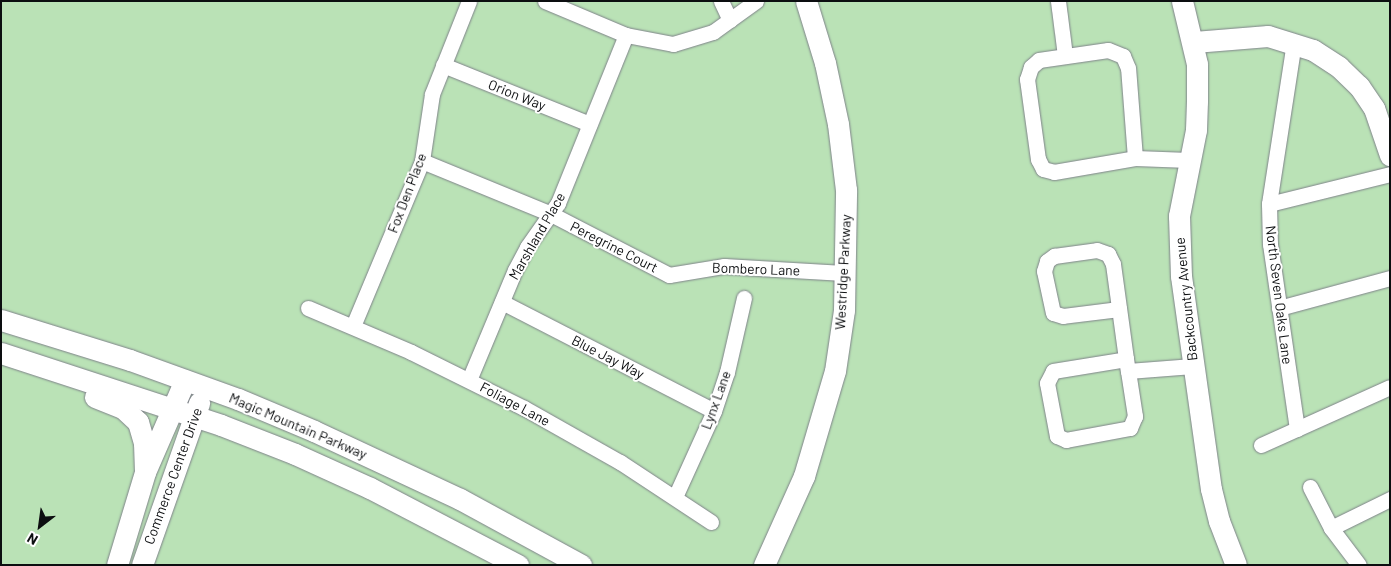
<!DOCTYPE html>
<html>
<head>
<meta charset="utf-8">
<style>
	body { margin:0 }
	#map { position:relative; width:1391px; height:566px; overflow:hidden; background:#e0e4ed; font-family:Barlow,sans-serif }
	div>[style] { position:absolute }
	.green>* { inset:0; background:#bae2b6; transform-origin:0 0 }
	.roads { filter:drop-shadow(0 0 1px #7e8289) drop-shadow(0 0 1px #7e8289) }
	.street>* { height:15px; margin:-7.5px; padding:0 7.5px; transform-origin:7.5px; border-radius:7.5px; background:#fff }
	.secondary>* { height:21px; margin:-10.5px; padding:0 10.5px; transform-origin:10.5px; border-radius:10.5px; background:#fff }
	span { translate:-50% -50%; white-space:nowrap; text-align:center; line-height:1.15; -webkit-text-stroke:4px #fff; paint-order:stroke }
	.street-label { font-size:14px; color:#0c0e10 }
	.frame { position:absolute; inset:0; border:2px solid #0c0e10; pointer-events:none }
	.north { position:absolute; left:15px; top:501px; width:50px; height:50px; -webkit-text-stroke:4px #fff; paint-order:stroke; rotate:210deg; font-size:14px; font-weight:700; line-height:20px; text-align:center; color:#0c0e10 }
	.north::after { content:''; display:block; margin:auto; width:18px; height:22px; background:#0c0e10; clip-path:polygon(50% 0,100% 100%,50% 72%,0 100%) }
</style>
</head>
<body>
<div id="map">
	<div class="green">
		<div style="left:1px;top:1px;width:1389px;height:564px"></div>
	</div>
	<div class="roads">
		<div class="street">
			<div style="left:545px;top:1px;width:88px;rotate:22.8deg"></div>
			<div style="left:626px;top:35px;width:48px;rotate:10.8deg"></div>
			<div style="left:673px;top:44px;width:42px;rotate:-16.7deg"></div>
			<div style="left:713px;top:32px;width:53px;rotate:-35.8deg"></div>
			<div style="left:721px;top:1px;width:21px;rotate:65deg"></div>
			<div style="left:1058px;top:1px;width:55px;rotate:82.7deg"></div>
			<div style="left:1294px;top:42px;width:164px;rotate:98.8deg"></div>
			<div style="left:1269px;top:204px;width:40px;rotate:88.6deg"></div>
			<div style="left:1270px;top:244px;width:187px;rotate:81.7deg"></div>
			<div style="left:443px;top:65px;width:158px;rotate:21.9deg"></div>
			<div style="left:1135px;top:158px;width:90px;rotate:-94.4deg"></div>
			<div style="left:1128px;top:68px;width:13px;rotate:-113deg"></div>
			<div style="left:1123px;top:56px;width:16px;rotate:-158deg"></div>
			<div style="left:1108px;top:50px;width:70px;rotate:171.8deg"></div>
			<div style="left:1039px;top:60px;width:11px;rotate:139deg"></div>
			<div style="left:1031px;top:67px;width:13px;rotate:108deg"></div>
			<div style="left:1027px;top:79px;width:81px;rotate:82.2deg"></div>
			<div style="left:1038px;top:159px;width:11px;rotate:63deg"></div>
			<div style="left:1043px;top:169px;width:11px;rotate:15deg"></div>
			<div style="left:1054px;top:172px;width:82px;rotate:-9.8deg"></div>
			<div style="left:1135px;top:158px;width:54px;rotate:2.1deg"></div>
			<div style="left:422px;top:161px;width:139px;rotate:22.3deg"></div>
			<div style="left:551px;top:214px;width:133px;rotate:27.3deg"></div>
			<div style="left:669px;top:275px;width:56px;rotate:-9.3deg"></div>
			<div style="left:724px;top:266px;width:120px;rotate:3.3deg"></div>
			<div style="left:1269px;top:204px;width:125px;rotate:-13.9deg"></div>
			<div style="left:502px;top:302px;width:238px;rotate:27.2deg"></div>
			<div style="left:308px;top:308px;width:112px;rotate:23.1deg"></div>
			<div style="left:411px;top:352px;width:126px;rotate:26.4deg"></div>
			<div style="left:524px;top:408px;width:110px;rotate:29.4deg"></div>
			<div style="left:620px;top:462px;width:109px;rotate:33.4deg"></div>
			<div style="left:1279px;top:308px;width:115px;rotate:-15.1deg"></div>
			<div style="left:1119px;top:309px;width:56px;rotate:172.9deg"></div>
			<div style="left:1063px;top:316px;width:10px;rotate:-163deg"></div>
			<div style="left:1053px;top:313px;width:43px;rotate:-102.1deg"></div>
			<div style="left:1044px;top:271px;width:10px;rotate:-73deg"></div>
			<div style="left:1047px;top:261px;width:9px;rotate:-36deg"></div>
			<div style="left:1054px;top:256px;width:43px;rotate:-7.9deg"></div>
			<div style="left:1097px;top:250px;width:12px;rotate:20deg"></div>
			<div style="left:1108px;top:254px;width:11px;rotate:63deg"></div>
			<div style="left:1113px;top:264px;width:96px;rotate:82.2deg"></div>
			<div style="left:353px;top:326px;width:179px;rotate:-67.3deg"></div>
			<div style="left:422px;top:161px;width:68px;rotate:-81.5deg"></div>
			<div style="left:432px;top:94px;width:100px;rotate:-68.3deg"></div>
			<div style="left:1128px;top:371px;width:46px;rotate:81.2deg"></div>
			<div style="left:1135px;top:416px;width:13px;rotate:113deg"></div>
			<div style="left:1130px;top:428px;width:65px;rotate:169.4deg"></div>
			<div style="left:1066px;top:440px;width:10px;rotate:-156deg"></div>
			<div style="left:1057px;top:436px;width:54px;rotate:-100.7deg"></div>
			<div style="left:1047px;top:383px;width:13px;rotate:-63deg"></div>
			<div style="left:1053px;top:371px;width:74px;rotate:-9.3deg"></div>
			<div style="left:1126px;top:359px;width:12px;rotate:81deg"></div>
			<div style="left:1128px;top:371px;width:65px;rotate:-4.4deg"></div>
			<div style="left:469px;top:380px;width:119px;rotate:-67.3deg"></div>
			<div style="left:515px;top:270px;width:26px;rotate:-62deg"></div>
			<div style="left:527px;top:247px;width:54px;rotate:-54.8deg"></div>
			<div style="left:558px;top:203px;width:181px;rotate:-68deg"></div>
			<div style="left:1261px;top:445px;width:141px;rotate:-24.2deg"></div>
			<div style="left:1310px;top:487px;width:46px;rotate:62.9deg"></div>
			<div style="left:1331px;top:528px;width:46px;rotate:52.9deg"></div>
			<div style="left:675px;top:497px;width:94px;rotate:-65.6deg"></div>
			<div style="left:714px;top:411px;width:41px;rotate:-71.6deg"></div>
			<div style="left:727px;top:372px;width:76px;rotate:-77.1deg"></div>
			<div style="left:1331px;top:528px;width:66px;rotate:-26.2deg"></div>
		</div>
		<div class="secondary">
			<div style="left:1182px;top:1px;width:65px;rotate:76.6deg"></div>
			<div style="left:1197px;top:64px;width:37px;rotate:90deg"></div>
			<div style="left:1197px;top:101px;width:29px;rotate:92deg"></div>
			<div style="left:1196px;top:130px;width:88px;rotate:101.2deg"></div>
			<div style="left:1179px;top:216px;width:60px;rotate:88.1deg"></div>
			<div style="left:1181px;top:276px;width:215px;rotate:82deg"></div>
			<div style="left:1211px;top:489px;width:33px;rotate:76deg"></div>
			<div style="left:1219px;top:521px;width:47px;rotate:68.9deg"></div>
			<div style="left:1194px;top:42px;width:74px;rotate:-4.6deg"></div>
			<div style="left:1268px;top:36px;width:47px;rotate:17.3deg"></div>
			<div style="left:1313px;top:50px;width:31px;rotate:33deg"></div>
			<div style="left:1339px;top:67px;width:28px;rotate:44deg"></div>
			<div style="left:1359px;top:86px;width:27px;rotate:56deg"></div>
			<div style="left:1374px;top:108px;width:50px;rotate:71.2deg"></div>
			<div style="left:1px;top:320px;width:135px;rotate:17.2deg"></div>
			<div style="left:130px;top:360px;width:115px;rotate:19.9deg"></div>
			<div style="left:238px;top:399px;width:82px;rotate:22.8deg"></div>
			<div style="left:314px;top:431px;width:161px;rotate:25deg"></div>
			<div style="left:460px;top:499px;width:138px;rotate:28.6deg"></div>
			<div style="left:1px;top:353px;width:231px;rotate:18.1deg"></div>
			<div style="left:221px;top:425px;width:79px;rotate:21.4deg"></div>
			<div style="left:295px;top:454px;width:82px;rotate:24.4deg"></div>
			<div style="left:370px;top:488px;width:167px;rotate:27.5deg"></div>
			<div style="left:95px;top:397px;width:31px;rotate:22deg"></div>
			<div style="left:124px;top:409px;width:19px;rotate:43deg"></div>
			<div style="left:138px;top:422px;width:22px;rotate:74deg"></div>
			<div style="left:144px;top:443px;width:26px;rotate:88deg"></div>
			<div style="left:117px;top:565px;width:97px;rotate:-73.2deg"></div>
			<div style="left:145px;top:472px;width:100px;rotate:-66.5deg"></div>
			<div style="left:142px;top:565px;width:172px;rotate:-70.6deg"></div>
			<div style="left:764px;top:565px;width:98px;rotate:-65.8deg"></div>
			<div style="left:804px;top:476px;width:109px;rotate:-73.6deg"></div>
			<div style="left:835px;top:371px;width:62px;rotate:-81.6deg"></div>
			<div style="left:844px;top:310px;width:120px;rotate:-89deg"></div>
			<div style="left:846px;top:190px;width:66px;rotate:-96.9deg"></div>
			<div style="left:838px;top:124px;width:62px;rotate:-102deg"></div>
			<div style="left:825px;top:63px;width:65px;rotate:-107deg"></div>
		</div>
	</div>
	<div class="street-label">
		<span style="left:517px;top:95px;rotate:22deg">Orion Way</span>
		<span style="left:407px;top:193px;rotate:-69deg">Fox Den Place</span>
		<span style="left:537px;top:236px;rotate:-60deg">Marshland Place</span>
		<span style="left:614px;top:247px;rotate:27deg">Peregrine Court</span>
		<span style="left:756px;top:269px;rotate:2deg">Bombero Lane</span>
		<span style="left:843px;top:272px;rotate:-87deg">Westridge Parkway</span>
		<span style="left:1279px;top:295px;rotate:83deg">North Seven Oaks Lane</span>
		<span style="left:1186px;top:299px;rotate:-96deg">Backcountry Avenue</span>
		<span style="left:608px;top:357px;rotate:27deg">Blue Jay Way</span>
		<span style="left:716px;top:400px;rotate:-70deg">Lynx Lane</span>
		<span style="left:515px;top:404px;rotate:28deg">Foliage Lane</span>
		<span style="left:298px;top:426px;rotate:23deg">Magic Mountain Parkway</span>
		<span style="left:173px;top:476px;rotate:-70deg">Commerce Center Drive</span>
	</div>
	<div class="frame"></div>
	<div class="north">N</div>
</div>
</body>
</html>
